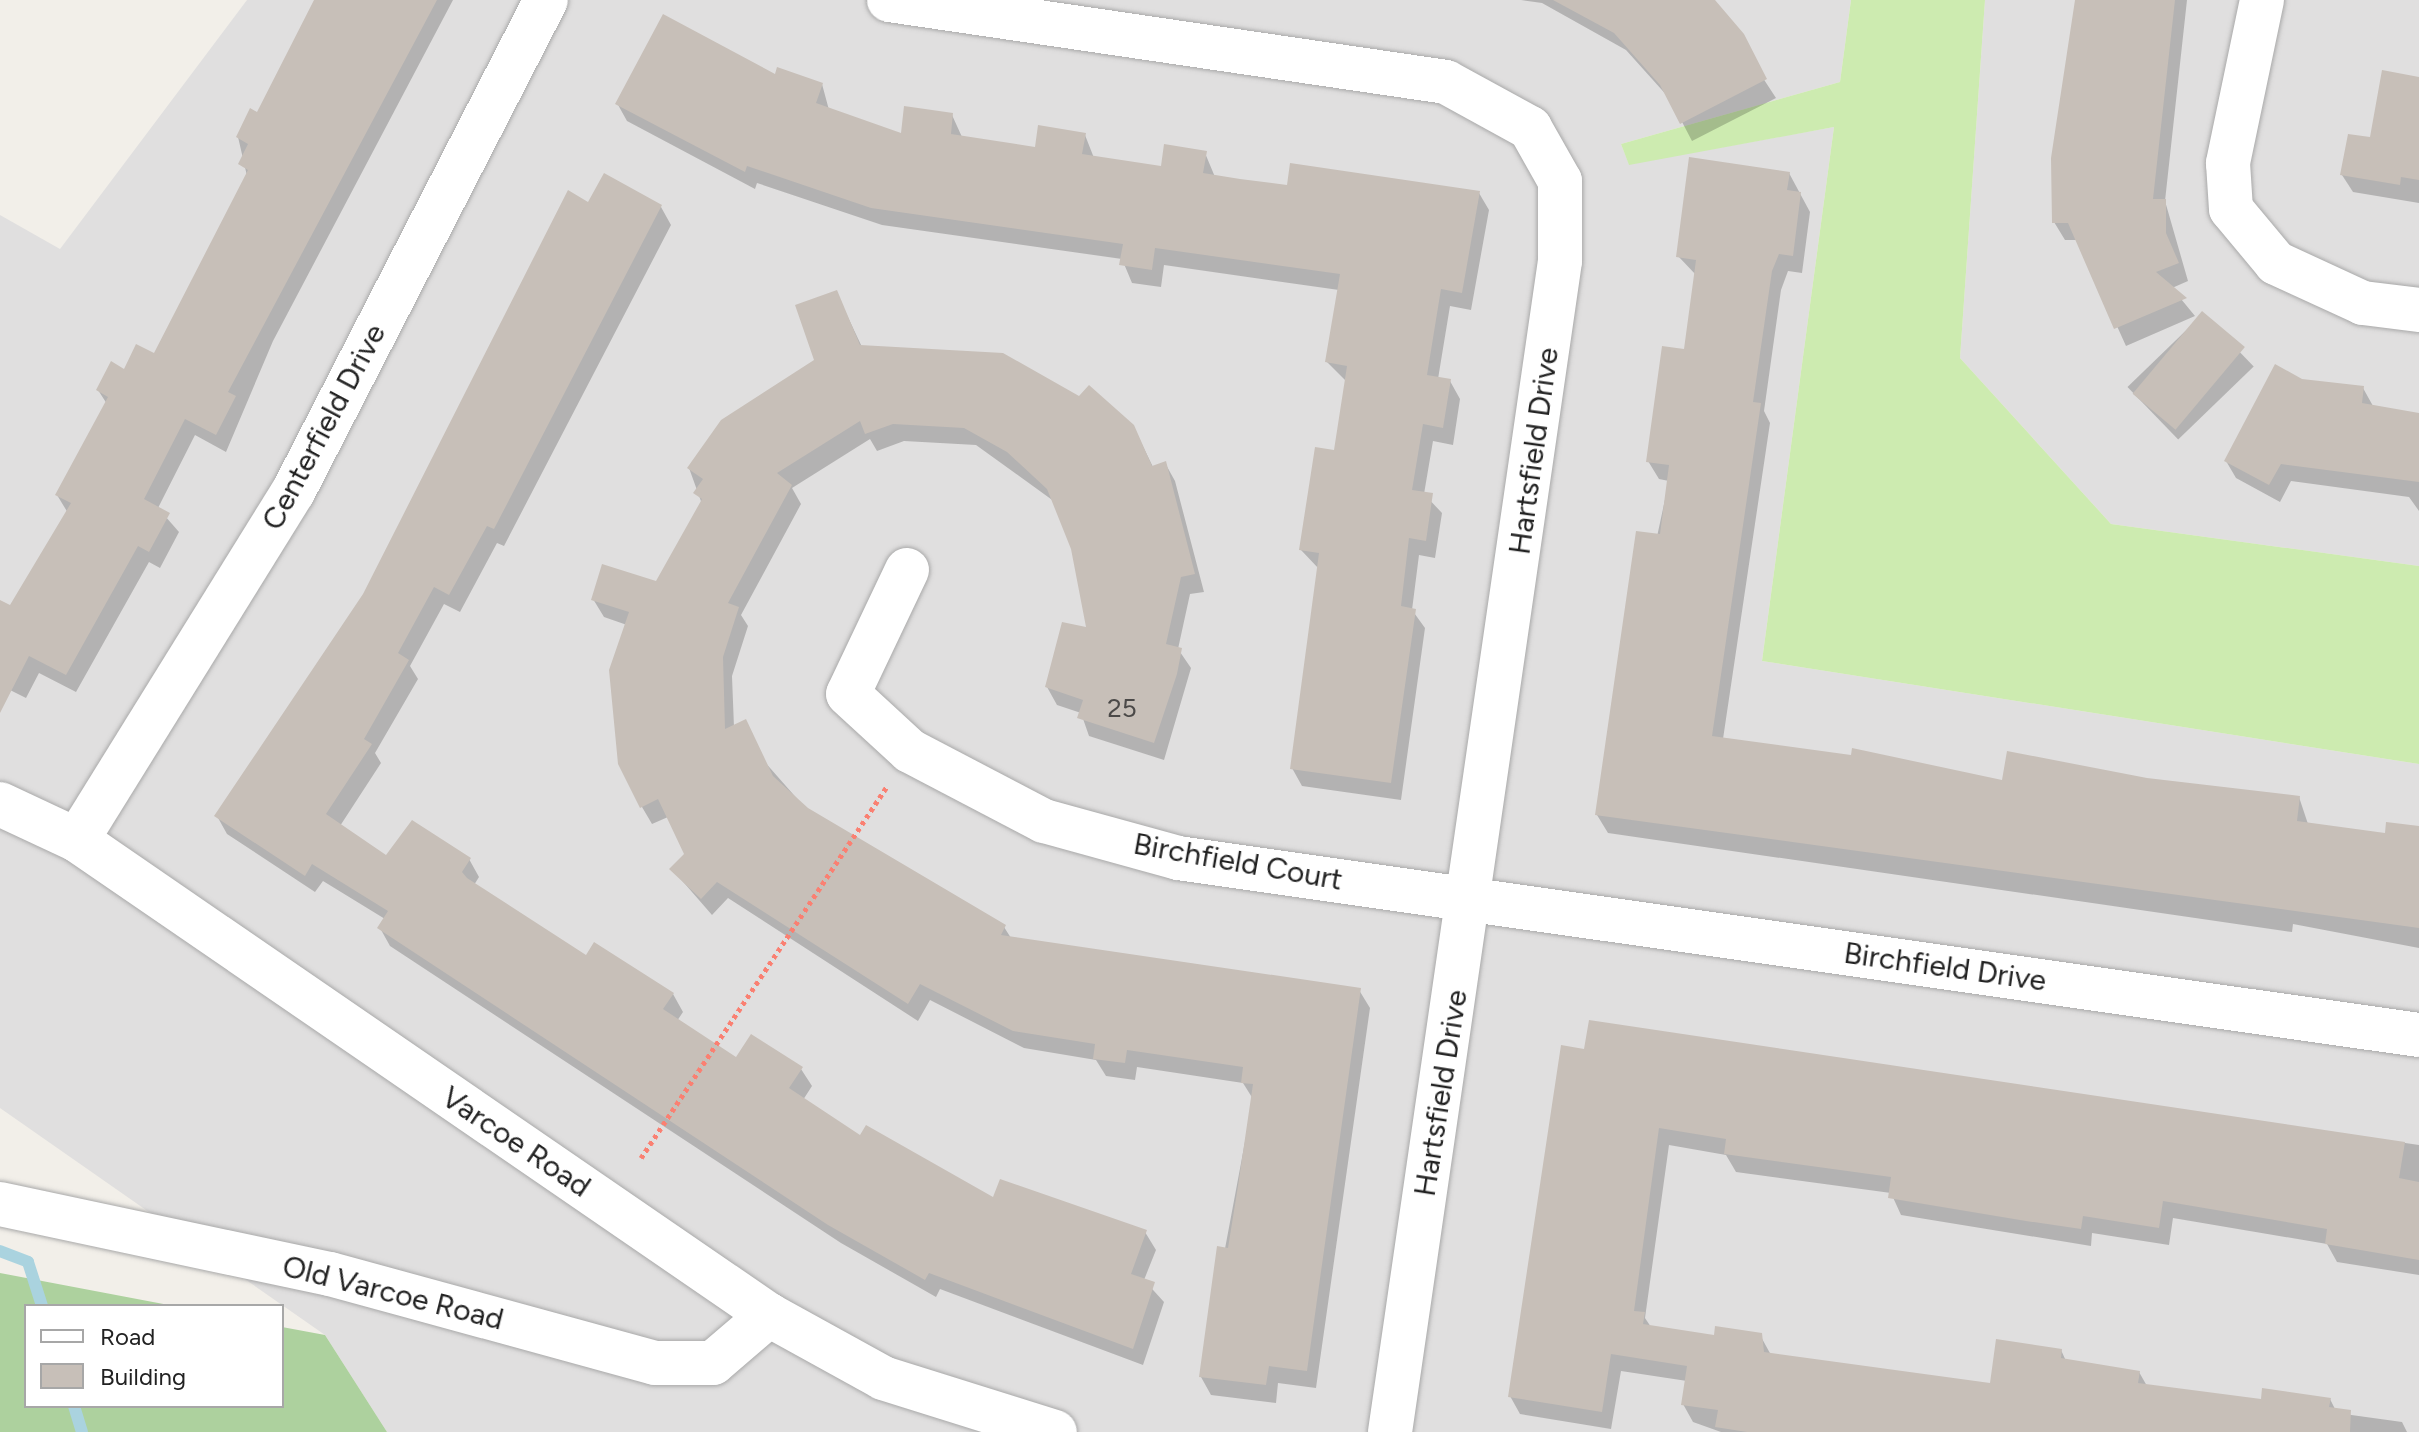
<!DOCTYPE html>
<html>
<head>
<meta charset="utf-8">
<style>
	body { margin:0 }
	#map { position:relative; width:2419px; height:1432px; overflow:hidden; background:#f2efe9; font-family:Figtree,sans-serif }
	div>[style] { position:absolute }
	.residential>* { inset:0; background:#e0dfdf }
	.grass>* { inset:0; background:#cdebb0 }
	.forest>* { inset:0; background:#add19e }
	.shadow>* { inset:0; background:#0003; transform-origin:0 0 }
	.stream>* { height:12px; margin:-6px; padding:0 6px; transform-origin:6px; border-radius:6px; background:#aad3df }
	.building>* { inset:0; background:#c7bfb8; transform-origin:0 0 }
	.path>* { height:5px; margin-top:-2.5px; transform-origin:0; background:repeating-linear-gradient(90deg,#fa8072 0 4px,transparent 0 8px) }
	.roads { filter:drop-shadow(0 0 2px #a9a9a9) drop-shadow(0 0 2px #a9a9a9) }
	.minor>* { height:44px; margin:-22px; padding:0 22px; transform-origin:22px; border-radius:22px; background:#fff }
	span { translate:-50% -50%; white-space:nowrap; text-align:center; line-height:1.15; -webkit-text-stroke:7px #fff; paint-order:stroke }
	.number-label { font-size:26px; color:#4b4948 }
	.number-label span { -webkit-text-stroke-width:0 }
	.street-label { font-size:30px; color:#222 }
	.legend { position:absolute; left:24px; top:1304px; width:260px; height:104px; box-sizing:border-box; background:#fff; border:2px solid #a7a7a7; margin:0; padding:10px 14px; list-style:none; font-size:24px; color:#222 }
	.legend li { display:flex; align-items:center; gap:16px; height:40px }
	.legend b { width:40px; border:2px solid #a7a7a7 }
</style>
</head>
<body>
<div id="map">
	<div class="residential">
		<div style="clip-path:polygon(247px 0,1851px 0,1840px 82px,1621px 144px,1629px 164px,1834px 127px,1762px 661px,2419px 764px,2419px 1432px,387px 1432px,325px 1335px,0 1108px,0 215px,60px 249px)"></div>
		<div style="clip-path:polygon(1985px 0,2419px 0,2419px 566px,2111px 524px,1960px 358px)"></div>
	</div>
	<div class="grass">
		<div style="clip-path:polygon(1851px 0,1985px 0,1960px 358px,2111px 524px,2419px 566px,2419px 764px,1762px 661px,1834px 127px,1629px 165px,1621px 144px,1840px 82px)"></div>
	</div>
	<div class="forest">
		<div style="clip-path:polygon(0 1273px,174px 1306px,26px 1306px,26px 1406px,282px 1406px,282px 1327px,325px 1335px,387px 1432px,0 1432px)"></div>
	</div>
	<div class="shadow">
		<div style="clip-path:polygon(317px 0,453px 0,273px 341px,226px 452px,195px 435px,158px 508px,179px 532px,160px 568px,149px 562px,76px 692px,39px 673px,26px 698px,0 685px,0 602px,11px 608px,68px 513px,57px 495px,107px 404px,98px 390px,154px 356px,247px 176px,238px 137px,258px 115px)"></div>
		<div style="clip-path:polygon(1521px 0,1712px 0,1776px 98px,1692px 141px,1670px 99px,1626px 50px,1542px 3px)"></div>
		<div style="clip-path:polygon(2076px 0,2196px 0,2187px 0,2165px 201px,2188px 281px,2172px 288px,2195px 316px,2126px 346px,2078px 240px,2065px 240px,2054px 222px)"></div>
		<div style="clip-path:polygon(776px 77px,822px 84px,829px 110px,902px 136px,952px 115px,962px 137px,1036px 150px,1085px 135px,1094px 158px,1162px 168px,1205px 153px,1215px 177px,1289px 187px,1479px 193px,1489px 210px,1471px 310px,1450px 306px,1438px 379px,1450px 381px,1460px 399px,1453px 445px,1433px 441px,1424px 494px,1442px 513px,1435px 558px,1419px 555px,1412px 610px,1425px 628px,1401px 800px,1302px 786px,1292px 768px,1319px 569px,1301px 550px,1336px 452px,1347px 382px,1327px 362px,1339px 290px,1164px 265px,1161px 287px,1132px 283px,1122px 259px,882px 225px,757px 183px,755px 189px,627px 121px,617px 103px)"></div>
		<div style="clip-path:polygon(2419px 78px,2419px 203px,2353px 192px,2342px 175px)"></div>
		<div style="clip-path:polygon(1789px 173px,1810px 212px,1802px 273px,1788px 271px,1781px 290px,1764px 411px,1770px 423px,1723px 739px,2004px 782px,2146px 780px,2299px 797px,2308px 824px,2386px 836px,2419px 828px,2419px 948px,2293px 924px,2292px 932px,1608px 833px,1597px 815px,1669px 481px,1659px 479px,1648px 461px,1686px 351px,1696px 275px,1678px 256px)"></div>
		<div style="clip-path:polygon(589px 204px,661px 207px,671px 225px,504px 546px,497px 543px,460px 612px,444px 604px,410px 666px,418px 679px,375px 753px,381px 763px,340px 826px,387px 858px,469px 859px,479px 877px,474px 885px,587px 958px,673px 994px,683px 1012px,677px 1021px,737px 1060px,801px 1069px,812px 1086px,803px 1100px,860px 1138px,994px 1200px,1145px 1232px,1156px 1250px,1144px 1280px,1164px 1302px,1143px 1365px,940px 1289px,936px 1297px,841px 1243px,390px 946px,380px 928px,385px 919px,323px 881px,315px 892px,227px 834px,217px 816px,365px 595px)"></div>
		<div style="clip-path:polygon(836px 292px,862px 347px,1133px 426px,1153px 467px,1165px 463px,1175px 481px,1204px 592px,1190px 594px,1178px 649px,1191px 668px,1164px 760px,1089px 736px,1081px 713px,1057px 705px,1047px 687px,1088px 630px,1073px 549px,1055px 502px,976px 445px,904px 441px,877px 451px,870px 439px,792px 488px,801px 504px,741px 615px,748px 626px,732px 676px,734px 727px,807px 810px,1004px 927px,1011px 938px,1359px 990px,1370px 1008px,1316px 1388px,1278px 1383px,1276px 1403px,1211px 1395px,1201px 1377px,1253px 1099px,1243px 1083px,1137px 1067px,1135px 1080px,1106px 1076px,1096px 1060px,1024px 1048px,930px 1000px,918px 1021px,728px 898px,712px 915px,672px 869px,686px 854px,668px 817px,652px 824px,642px 807px,627px 625px,604px 617px,593px 599px,657px 584px,702px 504px,689px 468px,817px 360px)"></div>
		<div style="left:2203px;top:314px;width:73px;height:105px;rotate:46deg"></div>
		<div style="clip-path:polygon(2301px 380px,2363px 388px,2373px 406px,2419px 415px,2419px 511px,2409px 497px,2291px 481px,2280px 502px,2236px 478px,2226px 461px)"></div>
		<div style="clip-path:polygon(1591px 1023px,2419px 1145px,2419px 1275px,2337px 1262px,2327px 1244px,2173px 1218px,2169px 1245px,2092px 1233px,2091px 1246px,1901px 1215px,1891px 1193px,1736px 1172px,1726px 1155px,1669px 1145px,1645px 1318px,1651px 1327px,1716px 1337px,1760px 1335px,1771px 1355px,1992px 1385px,2061px 1350px,2066px 1361px,2139px 1372px,2147px 1386px,2262px 1401px,2330px 1399px,2337px 1413px,2402px 1422px,2407px 1432px,1721px 1432px,1693px 1422px,1683px 1404px,1687px 1381px,1621px 1371px,1611px 1429px,1520px 1414px,1510px 1396px)"></div>
	</div>
	<div class="stream">
		<div style="left:0;top:1251px;width:30px;rotate:21deg"></div>
		<div style="left:28px;top:1262px;width:46px;rotate:72.3deg"></div>
		<div style="left:74px;top:1406px;width:27px;rotate:73deg"></div>
	</div>
	<div class="building">
		<div style="clip-path:polygon(314px 0,437px 0,228px 392px,236px 396px,216px 435px,185px 419px,144px 499px,170px 513px,149px 552px,138px 546px,66px 675px,29px 656px,0 713px,0 600px,10px 605px,71px 503px,55px 495px,108px 397px,96px 390px,111px 361px,124px 369px,136px 344px,154px 353px,248px 170px,238px 164px,248px 144px,236px 137px,250px 108px,257px 112px)"></div>
		<div style="clip-path:polygon(1553px 0,1715px 0,1744px 34px,1767px 79px,1680px 124px,1660px 85px,1614px 33px)"></div>
		<div style="clip-path:polygon(2075px 0,2175px 0,2153px 199px,2166px 199px,2166px 233px,2179px 263px,2156px 272px,2187px 298px,2114px 329px,2068px 223px,2052px 223px,2051px 158px)"></div>
		<div style="clip-path:polygon(663px 14px,775px 74px,777px 67px,823px 83px,816px 103px,901px 133px,904px 106px,953px 113px,951px 134px,1035px 147px,1038px 125px,1086px 133px,1082px 154px,1161px 166px,1164px 144px,1207px 151px,1203px 173px,1240px 179px,1287px 185px,1290px 163px,1480px 191px,1462px 293px,1441px 289px,1427px 375px,1451px 379px,1443px 428px,1423px 424px,1412px 490px,1433px 493px,1426px 541px,1409px 538px,1401px 606px,1416px 609px,1391px 783px,1290px 769px,1319px 553px,1299px 550px,1315px 447px,1334px 450px,1347px 366px,1325px 362px,1340px 274px,1155px 248px,1152px 270px,1119px 265px,1123px 244px,871px 208px,747px 166px,745px 172px,615px 104px)"></div>
		<div style="clip-path:polygon(2382px 70px,2419px 77px,2419px 180px,2401px 177px,2400px 185px,2340px 175px,2348px 134px,2370px 137px)"></div>
		<div style="clip-path:polygon(1689px 157px,1790px 172px,1787px 190px,1801px 192px,1793px 256px,1779px 254px,1772px 271px,1753px 402px,1761px 403px,1712px 736px,1851px 755px,1852px 748px,2002px 780px,2007px 751px,2147px 778px,2300px 796px,2297px 821px,2385px 833px,2386px 822px,2419px 826px,2419px 928px,1595px 815px,1636px 531px,1660px 534px,1669px 465px,1646px 462px,1662px 346px,1684px 349px,1696px 260px,1676px 257px)"></div>
		<div style="clip-path:polygon(604px 173px,662px 205px,494px 529px,487px 526px,449px 595px,434px 587px,398px 653px,409px 660px,364px 739px,372px 744px,326px 814px,386px 855px,412px 820px,471px 858px,462px 872px,467px 878px,586px 955px,594px 942px,674px 993px,663px 1009px,736px 1057px,751px 1034px,803px 1067px,789px 1088px,860px 1135px,866px 1125px,993px 1197px,1000px 1179px,1147px 1230px,1131px 1274px,1155px 1282px,1133px 1349px,929px 1273px,925px 1280px,828px 1225px,377px 928px,388px 911px,312px 864px,305px 876px,214px 816px,363px 594px,568px 190px,588px 202px)"></div>
		<div style="clip-path:polygon(837px 290px,860px 345px,1003px 353px,1079px 396px,1089px 385px,1134px 425px,1152px 466px,1166px 461px,1195px 574px,1181px 577px,1166px 644px,1182px 648px,1177px 674px,1154px 743px,1077px 718px,1083px 700px,1045px 687px,1062px 622px,1086px 627px,1071px 549px,1047px 489px,1007px 452px,964px 428px,893px 424px,865px 434px,860px 421px,777px 473px,792px 485px,728px 603px,739px 607px,723px 657px,725px 729px,746px 719px,773px 776px,808px 808px,1006px 925px,1001px 935px,1361px 988px,1307px 1371px,1269px 1366px,1266px 1385px,1199px 1377px,1217px 1246px,1228px 1248px,1238px 1186px,1253px 1084px,1241px 1083px,1243px 1067px,1127px 1050px,1125px 1063px,1093px 1059px,1095px 1044px,1013px 1031px,920px 984px,908px 1004px,717px 882px,701px 899px,669px 869px,684px 854px,658px 799px,640px 808px,618px 764px,609px 670px,629px 612px,591px 600px,602px 564px,656px 581px,702px 499px,693px 493px,703px 479px,687px 468px,721px 420px,814px 360px,795px 305px)"></div>
		<div style="left:2202px;top:311px;width:56px;height:108px;rotate:40deg"></div>
		<div style="clip-path:polygon(2275px 364px,2302px 379px,2364px 386px,2362px 403px,2419px 413px,2419px 482px,2281px 464px,2269px 485px,2224px 461px)"></div>
		<div style="clip-path:polygon(1589px 1020px,2405px 1142px,2399px 1178px,2419px 1182px,2419px 1260px,2325px 1244px,2327px 1229px,2163px 1201px,2159px 1228px,2083px 1216px,2081px 1229px,2026px 1221px,1888px 1198px,1891px 1177px,1724px 1154px,1726px 1139px,1659px 1128px,1634px 1311px,1645px 1312px,1643px 1324px,1714px 1335px,1715px 1326px,1762px 1333px,1764px 1352px,1990px 1383px,1996px 1339px,2062px 1349px,2061px 1358px,2140px 1371px,2138px 1383px,2261px 1399px,2262px 1388px,2331px 1398px,2329px 1407px,2351px 1410px,2350px 1432px,1747px 1432px,1715px 1427px,1718px 1410px,1681px 1405px,1687px 1366px,1611px 1354px,1602px 1412px,1508px 1397px,1561px 1045px,1584px 1049px)"></div>
	</div>
	<div class="path">
		<div style="left:641px;top:1158px;width:447px;rotate:-56.5deg"></div>
	</div>
	<div class="roads">
		<div class="minor">
			<div style="left:889px;top:0;width:563px;rotate:8.37deg"></div>
			<div style="left:1446px;top:82px;width:96px;rotate:28.7deg"></div>
			<div style="left:1530px;top:128px;width:61px;rotate:60.5deg"></div>
			<div style="left:1560px;top:181px;width:80px;rotate:90deg"></div>
			<div style="left:1560px;top:261px;width:1183px;rotate:98.26deg"></div>
			<div style="left:2262px;top:0;width:167px;rotate:101.8deg"></div>
			<div style="left:2228px;top:163px;width:46px;rotate:86.3deg"></div>
			<div style="left:2231px;top:209px;width:70px;rotate:50.2deg"></div>
			<div style="left:2276px;top:263px;width:96px;rotate:24.7deg"></div>
			<div style="left:2363px;top:303px;width:56px;rotate:7.1deg"></div>
			<div style="left:907px;top:570px;width:137px;rotate:115.4deg"></div>
			<div style="left:848px;top:694px;width:84px;rotate:42.6deg"></div>
			<div style="left:910px;top:751px;width:151px;rotate:27.6deg"></div>
			<div style="left:1044px;top:821px;width:139px;rotate:15.4deg"></div>
			<div style="left:1178px;top:858px;width:1254px;rotate:8.12deg"></div>
			<div style="left:0;top:804px;width:85px;rotate:25.1deg"></div>
			<div style="left:77px;top:840px;width:839px;rotate:34.47deg"></div>
			<div style="left:769px;top:1315px;width:130px;rotate:28.9deg"></div>
			<div style="left:883px;top:1378px;width:180px;rotate:17.4deg"></div>
			<div style="left:77px;top:840px;width:410px;rotate:-58.2deg"></div>
			<div style="left:293px;top:492px;width:553px;rotate:-62.79deg"></div>
			<div style="left:0;top:1204px;width:337px;rotate:12deg"></div>
			<div style="left:330px;top:1274px;width:337px;rotate:15.3deg"></div>
			<div style="left:655px;top:1363px;width:58px"></div>
			<div style="left:713px;top:1363px;width:74px;rotate:-40.6deg"></div>
		</div>
	</div>
	<div class="number-label">
		<span style="left:1122px;top:709px">25</span>
	</div>
	<div class="street-label">
		<span style="left:324px;top:427px;rotate:-62deg">Centerfield Drive</span>
		<span style="left:1534px;top:451px;rotate:-82deg">Hartsfield Drive</span>
		<span style="left:1238px;top:862px;rotate:10deg">Birchfield Court</span>
		<span style="left:1945px;top:967px;rotate:8deg">Birchfield Drive</span>
		<span style="left:1441px;top:1093px;rotate:-81deg">Hartsfield Drive</span>
		<span style="left:516px;top:1142px;rotate:34deg">Varcoe Road</span>
		<span style="left:393px;top:1293px;rotate:14deg">Old Varcoe Road</span>
	</div>
	<ul class="legend">
	<li><b style="height:10px;background:#fff"></b>Road</li>
	<li><b style="height:22px;background:#c7bfb8"></b>Building</li>
	</ul>
</div>
</body>
</html>
